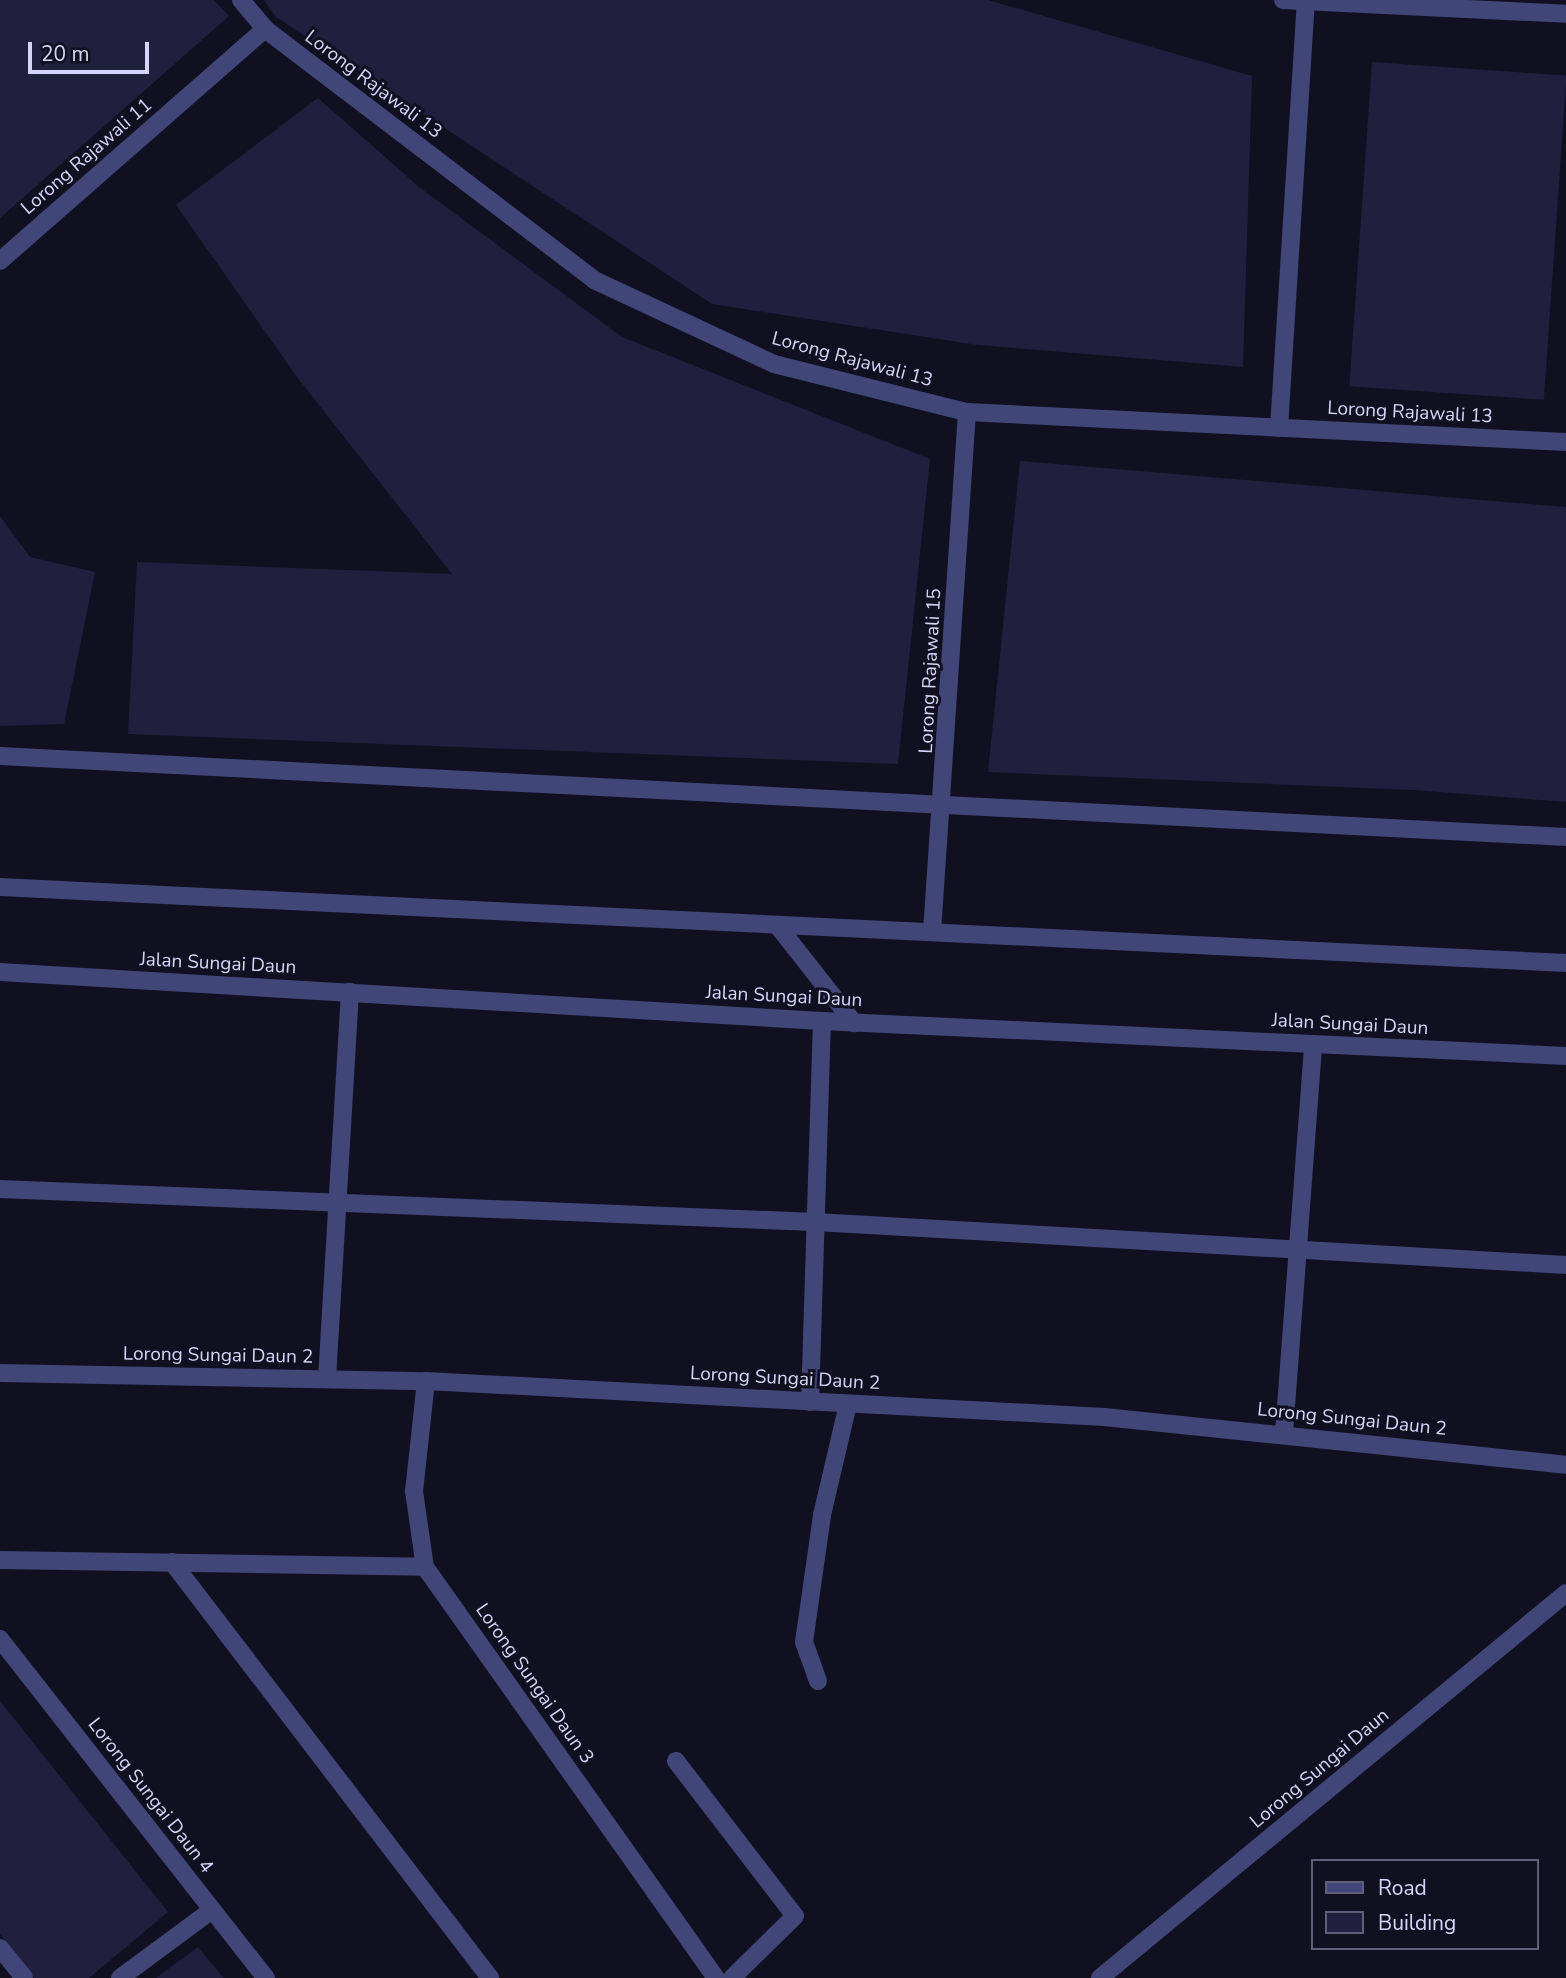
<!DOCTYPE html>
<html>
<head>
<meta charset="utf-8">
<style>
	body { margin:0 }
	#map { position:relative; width:1566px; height:1978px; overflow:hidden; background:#111020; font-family:"Nunito Sans",sans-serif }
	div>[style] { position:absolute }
	.building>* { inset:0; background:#211f3e; transform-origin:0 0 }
	.minor>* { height:18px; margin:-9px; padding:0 9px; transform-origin:9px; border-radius:9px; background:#414679 }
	span { translate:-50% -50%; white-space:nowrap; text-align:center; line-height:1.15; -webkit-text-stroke:6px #111020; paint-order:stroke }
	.street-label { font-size:19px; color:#d5d5f9 }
	.legend { position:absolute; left:1311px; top:1859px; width:228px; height:91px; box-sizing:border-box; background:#111020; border:2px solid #5f5f77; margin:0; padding:9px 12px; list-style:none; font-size:21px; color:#d5d5f9 }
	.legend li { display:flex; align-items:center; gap:14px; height:35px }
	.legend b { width:35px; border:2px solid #5f5f77 }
	.scale { position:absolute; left:28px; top:42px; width:121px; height:32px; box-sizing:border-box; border:4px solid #d5d5f9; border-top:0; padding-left:9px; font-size:21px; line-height:24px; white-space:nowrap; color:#d5d5f9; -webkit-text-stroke:5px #111020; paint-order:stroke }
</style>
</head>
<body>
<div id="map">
	<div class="building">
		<div style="clip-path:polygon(0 0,214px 0,229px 16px,0 218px)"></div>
		<div style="clip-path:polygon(264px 0,988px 0,1252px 76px,1243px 367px,978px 345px,712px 304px,276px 17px)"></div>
		<div style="left:1372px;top:62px;width:195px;height:325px;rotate:4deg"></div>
		<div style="clip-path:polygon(318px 98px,419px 187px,622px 337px,930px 459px,898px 764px,128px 734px,137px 562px,452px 574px,297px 377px,176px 205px)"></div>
		<div style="clip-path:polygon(1020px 461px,1566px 507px,1566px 802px,1413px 790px,988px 772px)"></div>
		<div style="clip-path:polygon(0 516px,30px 557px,95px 572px,64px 724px,0 726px)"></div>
		<div style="clip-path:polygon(0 1701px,168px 1912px,89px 1978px,34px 1978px,0 1934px)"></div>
		<div style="clip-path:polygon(198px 1947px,224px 1978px,156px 1978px)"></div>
	</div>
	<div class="minor">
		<div style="left:241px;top:0;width:38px;rotate:50deg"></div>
		<div style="left:265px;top:29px;width:414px;rotate:37.3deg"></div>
		<div style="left:594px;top:280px;width:199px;rotate:25deg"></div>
		<div style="left:774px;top:364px;width:199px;rotate:14deg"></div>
		<div style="left:967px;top:412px;width:600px;rotate:2.87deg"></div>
		<div style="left:1283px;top:0;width:283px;rotate:2.8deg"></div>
		<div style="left:0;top:261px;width:352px;rotate:-41.2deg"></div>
		<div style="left:1279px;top:428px;width:427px;rotate:-86.4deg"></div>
		<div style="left:0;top:756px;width:1568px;rotate:2.96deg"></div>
		<div style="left:0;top:887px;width:1568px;rotate:2.78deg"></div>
		<div style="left:777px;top:925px;width:125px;rotate:51.8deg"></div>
		<div style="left:932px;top:932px;width:521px;rotate:-86.15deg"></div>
		<div style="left:0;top:972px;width:823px;rotate:3.41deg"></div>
		<div style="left:822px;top:1021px;width:745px;rotate:2.69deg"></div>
		<div style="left:0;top:1189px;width:817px;rotate:2.32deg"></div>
		<div style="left:816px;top:1222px;width:751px;rotate:3.28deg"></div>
		<div style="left:0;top:1373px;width:426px;rotate:1.1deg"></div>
		<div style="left:426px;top:1381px;width:679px;rotate:3.04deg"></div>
		<div style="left:1104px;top:1417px;width:464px;rotate:5.9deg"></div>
		<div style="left:327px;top:1379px;width:388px;rotate:-86.6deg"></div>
		<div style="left:426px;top:1381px;width:111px;rotate:96.2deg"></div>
		<div style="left:414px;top:1491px;width:77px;rotate:81.8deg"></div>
		<div style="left:425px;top:1567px;width:504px;rotate:54.7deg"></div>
		<div style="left:810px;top:1402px;width:381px;rotate:-88.2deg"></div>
		<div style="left:1284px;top:1433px;width:390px;rotate:-85.7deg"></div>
		<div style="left:0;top:1560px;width:425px;rotate:0.9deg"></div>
		<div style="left:172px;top:1562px;width:524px;rotate:52.6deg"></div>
		<div style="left:0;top:1639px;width:431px;rotate:51.9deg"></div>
		<div style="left:818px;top:1681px;width:41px;rotate:-109.7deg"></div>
		<div style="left:804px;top:1642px;width:128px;rotate:-81.9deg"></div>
		<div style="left:822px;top:1515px;width:114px;rotate:-76.8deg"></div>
		<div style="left:676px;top:1761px;width:195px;rotate:52.5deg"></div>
		<div style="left:795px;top:1916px;width:88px;rotate:135.5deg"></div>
		<div style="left:0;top:1948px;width:38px;rotate:51deg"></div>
		<div style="left:120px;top:1978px;width:114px;rotate:-36.5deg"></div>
		<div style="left:1100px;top:1978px;width:604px;rotate:-39.56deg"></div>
	</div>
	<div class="street-label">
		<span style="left:373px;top:85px;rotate:37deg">Lorong Rajawali 13</span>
		<span style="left:87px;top:157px;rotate:-41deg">Lorong Rajawali 11</span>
		<span style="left:852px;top:360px;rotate:15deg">Lorong Rajawali 13</span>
		<span style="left:1410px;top:413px;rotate:3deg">Lorong Rajawali 13</span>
		<span style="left:931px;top:671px;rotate:-87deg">Lorong Rajawali 15</span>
		<span style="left:218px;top:964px;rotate:3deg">Jalan Sungai Daun</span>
		<span style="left:784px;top:997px;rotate:3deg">Jalan Sungai Daun</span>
		<span style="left:1350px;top:1025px;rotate:3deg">Jalan Sungai Daun</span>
		<span style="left:218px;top:1356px;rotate:1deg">Lorong Sungai Daun 2</span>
		<span style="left:785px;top:1379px;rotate:3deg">Lorong Sungai Daun 2</span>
		<span style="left:1352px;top:1420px;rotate:6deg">Lorong Sungai Daun 2</span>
		<span style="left:534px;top:1684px;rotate:55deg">Lorong Sungai Daun 3</span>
		<span style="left:1320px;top:1769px;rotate:-40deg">Lorong Sungai Daun</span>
		<span style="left:150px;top:1796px;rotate:52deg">Lorong Sungai Daun 4</span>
	</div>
	<ul class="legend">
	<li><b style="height:9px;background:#414679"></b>Road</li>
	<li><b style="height:19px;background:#211f3e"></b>Building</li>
	</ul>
	<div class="scale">20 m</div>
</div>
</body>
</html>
